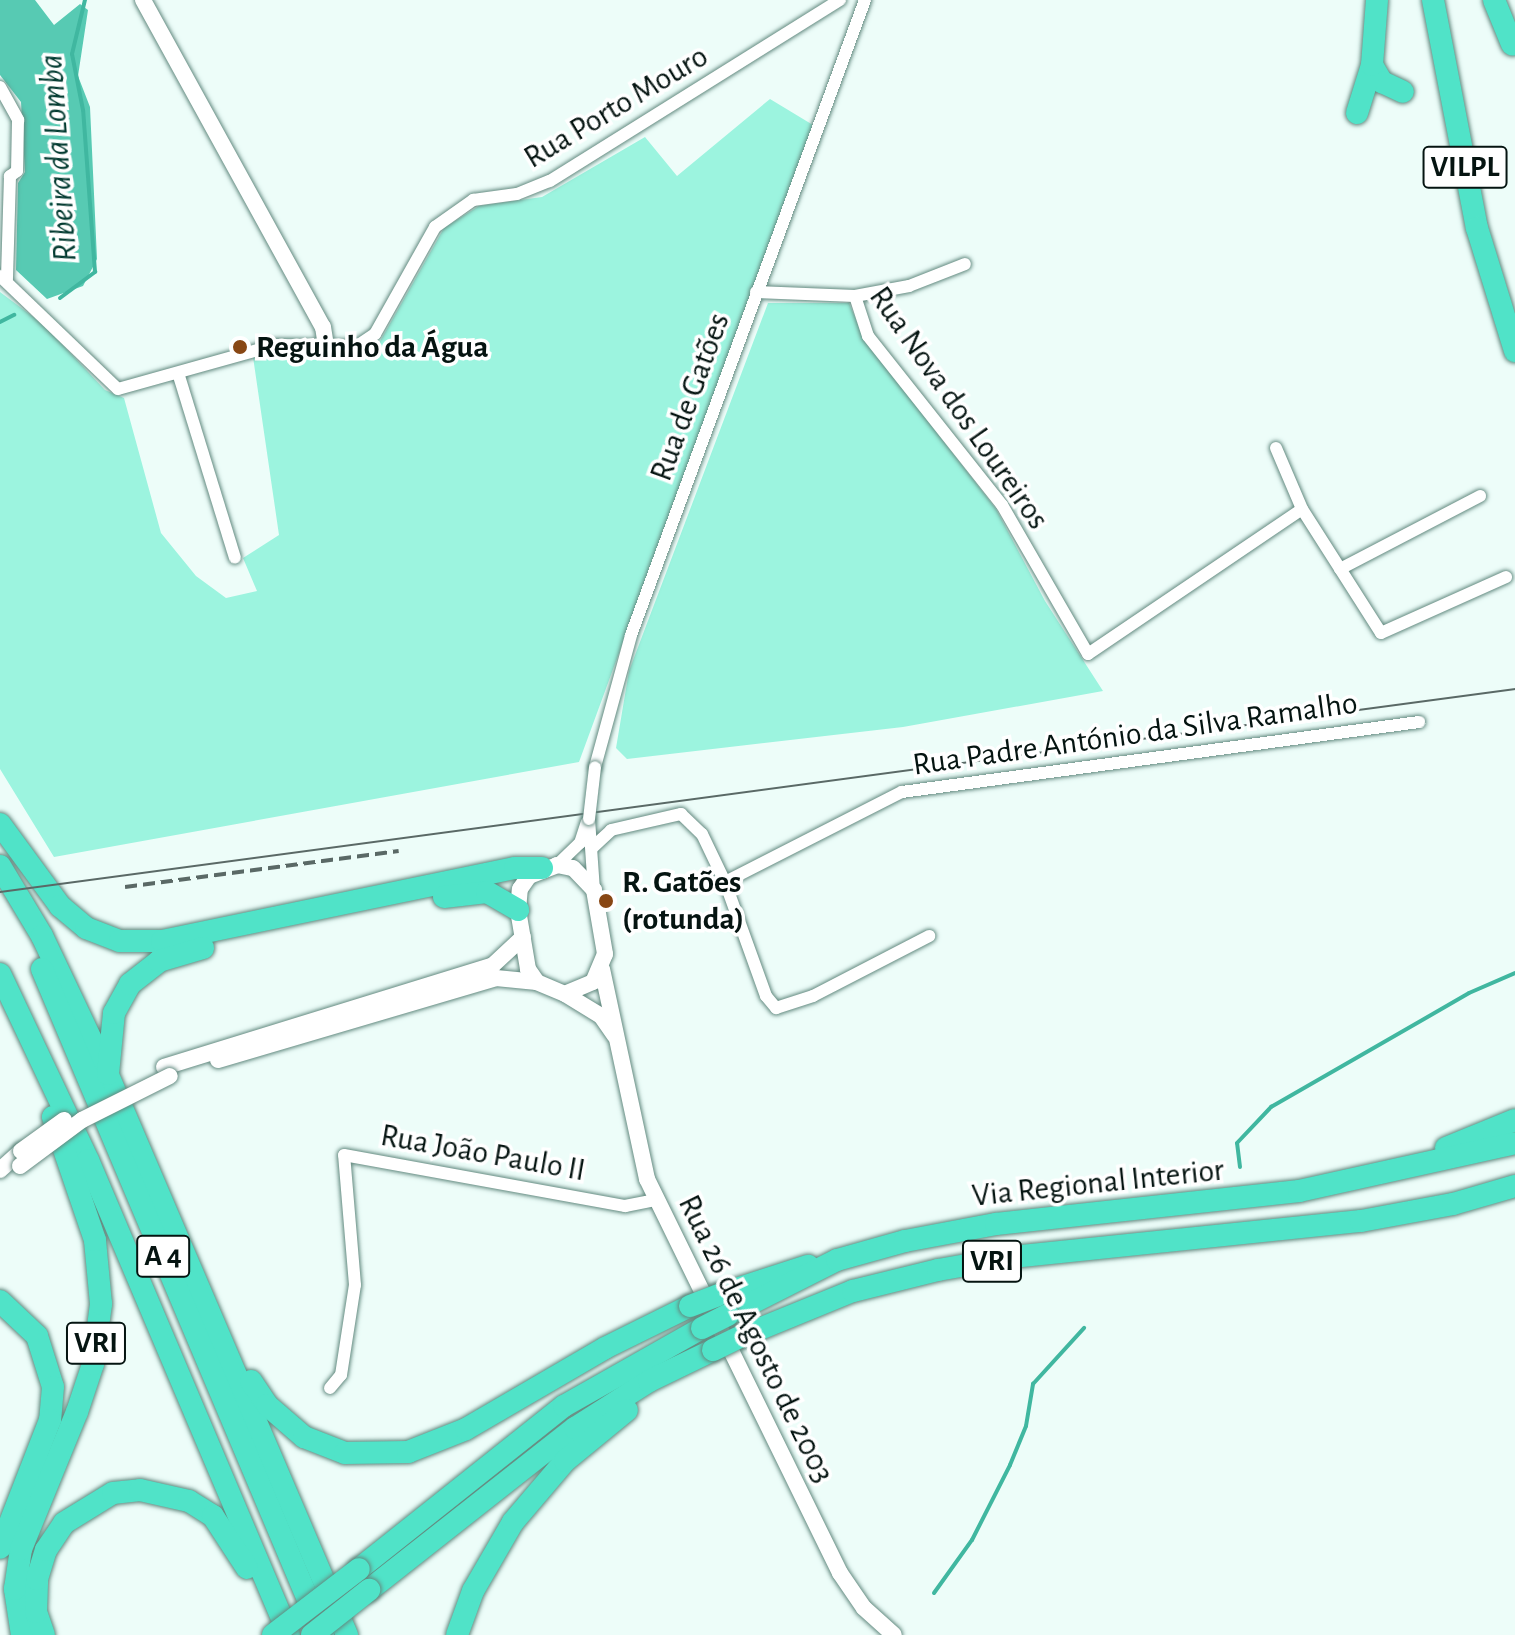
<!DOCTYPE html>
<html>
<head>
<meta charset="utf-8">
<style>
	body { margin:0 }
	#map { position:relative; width:1515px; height:1635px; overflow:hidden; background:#edfdf9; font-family:"Alegreya Sans",sans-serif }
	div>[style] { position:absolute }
	.green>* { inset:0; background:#9cf4df }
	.forest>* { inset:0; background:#57cab3 }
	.stream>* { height:4px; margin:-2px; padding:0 2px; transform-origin:2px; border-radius:2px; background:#40b7a0 }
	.roads { filter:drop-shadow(0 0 2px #638a80) drop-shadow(0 0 2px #638a80) }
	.street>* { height:12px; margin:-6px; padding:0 6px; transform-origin:6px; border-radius:6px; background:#fff }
	.secondary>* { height:16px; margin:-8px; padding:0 8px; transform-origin:8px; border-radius:8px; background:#fff }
	.highway>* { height:22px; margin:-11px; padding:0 11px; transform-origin:11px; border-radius:11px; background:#50e3c8 }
	.tram>* { height:2px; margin:-1px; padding:0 1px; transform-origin:1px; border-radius:1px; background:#5a6966 }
	.rail>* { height:4px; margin-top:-2px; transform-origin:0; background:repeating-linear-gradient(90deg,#5a6966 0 12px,transparent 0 18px) }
	.bridges { filter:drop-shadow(0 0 2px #638a80) drop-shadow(0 0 2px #638a80) }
	.street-bridge>* { height:12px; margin:-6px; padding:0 6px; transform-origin:6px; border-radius:6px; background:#fff }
	.secondary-bridge>* { height:16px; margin:-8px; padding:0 8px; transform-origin:8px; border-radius:8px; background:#fff }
	.highway-bridge>* { height:22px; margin:-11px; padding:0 11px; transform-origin:11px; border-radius:11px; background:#50e3c8 }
	.dots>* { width:22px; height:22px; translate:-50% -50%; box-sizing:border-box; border:4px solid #fff; border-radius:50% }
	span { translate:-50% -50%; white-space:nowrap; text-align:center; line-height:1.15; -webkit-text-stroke:7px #fff; paint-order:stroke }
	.shield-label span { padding:2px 6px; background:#fff; border:2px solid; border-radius:6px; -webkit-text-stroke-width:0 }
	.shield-label { font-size:30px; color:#051411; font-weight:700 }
	.street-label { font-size:32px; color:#051411 }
	.poi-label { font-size:32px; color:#051411; font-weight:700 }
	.left { translate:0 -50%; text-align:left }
	.water-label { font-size:34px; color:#033b31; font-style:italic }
</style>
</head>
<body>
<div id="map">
	<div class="green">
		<div style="clip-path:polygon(770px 99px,813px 125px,579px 762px,54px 857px,0 769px,0 292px,44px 325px,105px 390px,124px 398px,161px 533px,196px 576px,226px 598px,257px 591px,243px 558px,279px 535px,253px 357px,280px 349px,353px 355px,379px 343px,444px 228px,479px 206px,542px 197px,645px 137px,677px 176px)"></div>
		<div style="clip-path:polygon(768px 303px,849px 303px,864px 339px,996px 509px,1045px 601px,1103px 691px,903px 727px,627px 759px,616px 748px,629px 671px)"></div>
	</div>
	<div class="forest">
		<div style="clip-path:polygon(0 0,35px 0,54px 25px,80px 4px,88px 10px,78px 76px,90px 107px,97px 259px,83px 286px,47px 299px,16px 270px,18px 183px,25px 172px,21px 102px,0 75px)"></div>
	</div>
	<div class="stream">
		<div style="left:60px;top:298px;width:44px;rotate:-36.6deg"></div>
		<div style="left:95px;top:272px;width:162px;rotate:-94.2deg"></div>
		<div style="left:83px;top:110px;width:57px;rotate:-101.1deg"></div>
		<div style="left:72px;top:54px;width:56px;rotate:-76.5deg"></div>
		<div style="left:0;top:322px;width:16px;rotate:-27deg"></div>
		<div style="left:1240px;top:1167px;width:24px;rotate:-97deg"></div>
		<div style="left:1237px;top:1143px;width:50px;rotate:-46.6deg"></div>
		<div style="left:1271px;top:1107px;width:228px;rotate:-29.9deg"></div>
		<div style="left:1469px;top:993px;width:50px;rotate:-23.5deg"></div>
		<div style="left:934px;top:1593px;width:65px;rotate:-54.4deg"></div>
		<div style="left:972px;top:1540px;width:84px;rotate:-63.1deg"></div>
		<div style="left:1010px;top:1465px;width:42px;rotate:-67.7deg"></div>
		<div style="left:1026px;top:1426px;width:43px;rotate:-80.5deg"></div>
		<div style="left:1033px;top:1384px;width:76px;rotate:-47.7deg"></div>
	</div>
	<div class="roads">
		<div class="street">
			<div style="left:0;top:87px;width:38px;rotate:61deg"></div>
			<div style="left:18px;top:120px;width:51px;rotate:91.1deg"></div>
			<div style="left:17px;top:171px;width:9px;rotate:144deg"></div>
			<div style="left:10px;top:176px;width:104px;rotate:91.7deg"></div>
			<div style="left:0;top:276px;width:163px;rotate:43.8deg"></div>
			<div style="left:118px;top:389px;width:164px;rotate:-15.6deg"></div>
			<div style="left:276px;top:345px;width:81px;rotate:0.7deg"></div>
			<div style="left:357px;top:346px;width:22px;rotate:-34deg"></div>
			<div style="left:375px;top:334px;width:123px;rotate:-60.7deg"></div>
			<div style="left:435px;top:227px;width:47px;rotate:-35.4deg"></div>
			<div style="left:473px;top:200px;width:44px;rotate:-7.8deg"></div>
			<div style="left:517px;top:194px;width:35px;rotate:-22deg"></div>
			<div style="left:550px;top:181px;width:342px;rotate:-32deg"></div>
			<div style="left:756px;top:292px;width:99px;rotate:2.3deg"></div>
			<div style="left:855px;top:296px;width:42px;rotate:72deg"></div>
			<div style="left:868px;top:336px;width:216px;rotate:51.6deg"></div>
			<div style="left:1002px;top:505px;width:172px;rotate:60deg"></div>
			<div style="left:1088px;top:654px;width:258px;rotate:-34.1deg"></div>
			<div style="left:855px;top:296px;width:55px;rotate:-10.5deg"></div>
			<div style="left:909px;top:286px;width:60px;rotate:-21.4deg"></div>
			<div style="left:179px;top:376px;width:190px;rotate:72.9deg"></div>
			<div style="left:1276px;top:448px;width:66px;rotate:66.9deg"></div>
			<div style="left:1302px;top:509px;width:147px;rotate:57.5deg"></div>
			<div style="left:1381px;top:633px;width:137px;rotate:-24.1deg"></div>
			<div style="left:1340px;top:569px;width:158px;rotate:-27.5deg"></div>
			<div style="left:595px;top:767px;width:137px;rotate:-74.7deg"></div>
			<div style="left:631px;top:635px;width:677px;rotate:-69.77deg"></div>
			<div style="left:589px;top:819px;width:71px;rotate:86deg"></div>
			<div style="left:592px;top:848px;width:26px;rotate:-43deg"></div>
			<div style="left:611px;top:830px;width:72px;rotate:-12.9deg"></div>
			<div style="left:681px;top:814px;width:29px;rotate:44deg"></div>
			<div style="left:702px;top:834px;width:53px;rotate:64.4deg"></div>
			<div style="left:725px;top:882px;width:199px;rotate:-27deg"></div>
			<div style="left:902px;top:792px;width:522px;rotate:-7.71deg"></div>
			<div style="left:557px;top:865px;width:32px;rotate:-44deg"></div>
			<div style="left:580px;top:843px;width:22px;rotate:-72deg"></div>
			<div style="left:725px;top:882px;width:121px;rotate:70.2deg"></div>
			<div style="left:766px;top:996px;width:16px;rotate:50deg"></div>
			<div style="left:776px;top:1008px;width:39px;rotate:-18deg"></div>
			<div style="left:813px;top:996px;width:131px;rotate:-27.3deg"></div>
			<div style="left:330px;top:1388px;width:17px;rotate:-50deg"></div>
			<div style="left:341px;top:1375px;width:91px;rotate:-81.2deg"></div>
			<div style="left:355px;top:1285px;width:130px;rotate:-94.8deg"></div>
			<div style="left:344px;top:1155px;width:286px;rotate:10.3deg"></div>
			<div style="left:625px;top:1206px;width:33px;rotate:-11deg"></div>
		</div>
		<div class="secondary">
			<div style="left:143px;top:0;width:373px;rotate:61.2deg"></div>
			<div style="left:323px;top:327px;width:18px;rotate:81deg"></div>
			<div style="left:557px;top:865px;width:16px;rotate:11deg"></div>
			<div style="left:573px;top:868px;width:30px;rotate:46deg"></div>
			<div style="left:594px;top:890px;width:65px;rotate:80.2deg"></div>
			<div style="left:605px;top:954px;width:30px;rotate:113deg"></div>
			<div style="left:593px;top:982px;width:30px;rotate:157deg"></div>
			<div style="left:565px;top:994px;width:30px;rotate:-157deg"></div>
			<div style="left:537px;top:982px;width:16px;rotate:-125deg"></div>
			<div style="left:528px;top:969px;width:60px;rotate:-99.6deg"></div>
			<div style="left:518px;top:910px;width:21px;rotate:-85deg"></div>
			<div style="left:520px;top:889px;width:16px;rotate:-55deg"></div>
			<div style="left:529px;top:876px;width:30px;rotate:-21deg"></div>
			<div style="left:602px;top:969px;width:215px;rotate:77.9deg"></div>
			<div style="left:647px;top:1179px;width:439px;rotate:63.9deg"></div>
			<div style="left:840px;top:1573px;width:42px;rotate:55.6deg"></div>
			<div style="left:864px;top:1608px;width:40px;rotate:42deg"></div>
			<div style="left:565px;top:994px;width:42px;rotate:31.4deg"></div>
			<div style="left:601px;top:1016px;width:24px;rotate:55deg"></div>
			<div style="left:218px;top:1060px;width:290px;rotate:-16.4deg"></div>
			<div style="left:496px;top:978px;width:41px;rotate:5.6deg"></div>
			<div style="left:164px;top:1067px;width:344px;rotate:-17.2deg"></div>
			<div style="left:493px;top:965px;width:41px;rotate:-43deg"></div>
			<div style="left:0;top:1170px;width:28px;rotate:-42deg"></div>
		</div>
		<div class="highway">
			<div style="left:1433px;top:0;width:232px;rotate:79.1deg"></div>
			<div style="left:1477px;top:228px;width:129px;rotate:72.8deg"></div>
			<div style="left:1494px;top:0;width:48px;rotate:67.8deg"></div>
			<div style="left:1372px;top:65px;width:20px;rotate:60deg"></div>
			<div style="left:1382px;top:82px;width:23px;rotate:25deg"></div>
			<div style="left:1357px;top:113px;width:50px;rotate:-72.6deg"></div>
			<div style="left:1372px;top:65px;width:65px;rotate:-85.6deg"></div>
			<div style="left:0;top:824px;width:102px;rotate:53.8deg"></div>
			<div style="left:60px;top:906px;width:34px;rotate:40deg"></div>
			<div style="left:86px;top:928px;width:36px;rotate:21deg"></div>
			<div style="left:120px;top:941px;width:42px"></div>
			<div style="left:162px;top:941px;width:360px;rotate:-11.7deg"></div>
			<div style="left:515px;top:868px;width:27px"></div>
			<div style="left:0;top:866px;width:82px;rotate:59deg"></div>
			<div style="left:42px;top:936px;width:154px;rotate:64.6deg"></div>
			<div style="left:108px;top:1075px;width:609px;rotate:66.89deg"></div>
			<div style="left:444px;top:897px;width:43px;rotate:-6.6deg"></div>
			<div style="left:487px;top:892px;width:36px;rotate:30deg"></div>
			<div style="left:42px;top:969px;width:723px;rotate:67.12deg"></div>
			<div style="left:0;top:974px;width:206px;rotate:64.7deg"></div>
			<div style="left:88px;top:1160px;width:516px;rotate:67.06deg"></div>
			<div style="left:108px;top:1074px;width:61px;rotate:-84.4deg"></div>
			<div style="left:114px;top:1013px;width:33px;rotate:-61deg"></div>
			<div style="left:130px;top:984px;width:37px;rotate:-38deg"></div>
			<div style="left:159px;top:961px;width:46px;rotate:-16.5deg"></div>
			<div style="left:1446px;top:1148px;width:74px;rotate:-22.1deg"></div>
			<div style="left:718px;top:1295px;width:95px;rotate:-17.9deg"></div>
			<div style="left:0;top:1301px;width:51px;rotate:43.4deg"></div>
			<div style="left:37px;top:1336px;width:53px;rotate:72.6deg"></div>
			<div style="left:53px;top:1387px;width:33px;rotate:95deg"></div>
			<div style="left:50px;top:1420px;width:137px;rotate:111.3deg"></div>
			<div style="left:728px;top:1315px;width:122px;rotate:-26.8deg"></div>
			<div style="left:837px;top:1260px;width:71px;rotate:-15.6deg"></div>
			<div style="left:905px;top:1241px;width:93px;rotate:-10.6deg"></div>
			<div style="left:996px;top:1224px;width:305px;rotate:-6.2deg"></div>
			<div style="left:1299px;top:1191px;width:221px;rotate:-12.5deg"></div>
			<div style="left:740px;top:1337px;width:122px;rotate:-22.2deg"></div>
			<div style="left:853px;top:1291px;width:88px;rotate:-13.9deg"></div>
			<div style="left:938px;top:1270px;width:75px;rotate:-10deg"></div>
			<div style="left:1012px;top:1257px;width:351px;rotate:-5.9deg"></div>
			<div style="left:1361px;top:1221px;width:94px;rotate:-10.5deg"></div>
			<div style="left:1453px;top:1204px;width:65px;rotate:-16.2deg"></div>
			<div style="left:251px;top:1381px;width:29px;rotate:56deg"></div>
			<div style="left:267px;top:1405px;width:49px;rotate:40.9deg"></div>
			<div style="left:304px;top:1437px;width:44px;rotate:21.3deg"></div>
			<div style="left:345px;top:1453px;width:63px;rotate:-0.9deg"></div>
			<div style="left:408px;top:1452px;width:62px;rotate:-21.6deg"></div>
			<div style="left:466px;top:1429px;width:161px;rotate:-30.2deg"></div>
			<div style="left:605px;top:1348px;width:95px;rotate:-26.3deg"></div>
			<div style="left:359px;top:1569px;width:262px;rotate:-38.5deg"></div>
			<div style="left:564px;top:1406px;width:159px;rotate:-29.5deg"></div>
			<div style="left:369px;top:1590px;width:262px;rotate:-38.2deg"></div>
			<div style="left:575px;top:1428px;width:88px;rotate:-32.4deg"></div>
			<div style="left:649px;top:1381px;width:71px;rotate:-25.8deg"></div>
			<div style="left:22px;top:1635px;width:47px;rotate:-98.7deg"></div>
			<div style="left:15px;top:1589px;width:40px;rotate:-81.5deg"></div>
			<div style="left:21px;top:1549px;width:148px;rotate:-67.8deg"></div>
			<div style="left:77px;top:1412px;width:51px;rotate:-71.6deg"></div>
			<div style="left:93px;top:1364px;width:61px;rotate:-82.4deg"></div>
			<div style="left:101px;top:1304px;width:64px;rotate:-95.4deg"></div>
			<div style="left:95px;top:1240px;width:130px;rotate:-108.9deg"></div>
			<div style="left:44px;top:1635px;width:24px;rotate:-109deg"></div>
			<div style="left:36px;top:1612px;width:33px;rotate:-88deg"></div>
			<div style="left:37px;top:1579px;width:30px;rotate:-73deg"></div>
			<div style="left:46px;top:1550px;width:32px;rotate:-56deg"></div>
			<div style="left:64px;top:1523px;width:57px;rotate:-31.5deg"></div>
			<div style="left:113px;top:1493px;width:27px;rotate:-6deg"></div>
			<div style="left:140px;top:1490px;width:50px;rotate:12.7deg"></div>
			<div style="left:189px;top:1501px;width:28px;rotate:32deg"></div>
			<div style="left:213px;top:1516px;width:62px;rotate:56.8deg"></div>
			<div style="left:457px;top:1635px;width:47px;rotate:-70deg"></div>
			<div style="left:473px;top:1591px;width:80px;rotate:-59.9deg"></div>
			<div style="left:513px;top:1522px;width:80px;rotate:-49.6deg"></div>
			<div style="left:565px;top:1461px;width:80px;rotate:-39.4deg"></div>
		</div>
	</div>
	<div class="tram">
		<div style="left:0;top:892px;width:1529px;rotate:-7.63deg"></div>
	</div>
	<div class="rail">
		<div style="left:125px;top:887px;width:276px;rotate:-7.5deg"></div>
	</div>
	<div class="bridges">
		<div class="street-bridge">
			<div style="left:589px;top:819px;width:52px;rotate:-83.4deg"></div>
		</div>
		<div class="secondary-bridge">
			<div style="left:21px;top:1151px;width:53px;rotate:-35.8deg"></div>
			<div style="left:20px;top:1166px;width:77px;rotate:-36.6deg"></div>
			<div style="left:82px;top:1120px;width:98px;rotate:-26.6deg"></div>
		</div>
		<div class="highway-bridge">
			<div style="left:690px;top:1306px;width:30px;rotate:-21deg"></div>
			<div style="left:702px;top:1328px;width:29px;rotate:-27deg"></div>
			<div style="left:713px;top:1350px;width:30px;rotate:-26deg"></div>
			<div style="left:273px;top:1635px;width:108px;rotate:-37.5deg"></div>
			<div style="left:312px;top:1635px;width:73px;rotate:-38.3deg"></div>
		</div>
	</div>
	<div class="dots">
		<div style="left:240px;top:347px;background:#884714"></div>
		<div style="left:606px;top:901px;background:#884714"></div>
	</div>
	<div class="shield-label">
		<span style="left:1465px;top:167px">VILPL</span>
		<span style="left:163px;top:1256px">A 4</span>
		<span style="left:992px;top:1261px">VRI</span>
		<span style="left:96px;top:1343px">VRI</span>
	</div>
	<div class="street-label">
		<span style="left:616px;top:107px;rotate:-31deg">Rua Porto Mouro</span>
		<span style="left:690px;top:397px;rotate:-70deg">Rua de Gatões</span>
		<span style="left:959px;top:408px;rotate:55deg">Rua Nova dos Loureiros</span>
		<span style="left:1135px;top:734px;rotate:-8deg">Rua Padre António da Silva Ramalho</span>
		<span style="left:483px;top:1153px;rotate:10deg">Rua João Paulo II</span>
		<span style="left:1098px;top:1183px;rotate:-6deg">Via Regional Interior</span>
		<span style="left:756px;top:1339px;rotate:64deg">Rua 26 de Agosto de 2003</span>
	</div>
	<div class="poi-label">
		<span class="left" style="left:256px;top:347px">Reguinho da Água</span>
		<span class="left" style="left:622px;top:901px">R. Gatões<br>(rotunda)</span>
	</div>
	<div class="water-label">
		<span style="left:59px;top:158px;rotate:-94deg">Ribeira da Lomba</span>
	</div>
</div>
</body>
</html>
